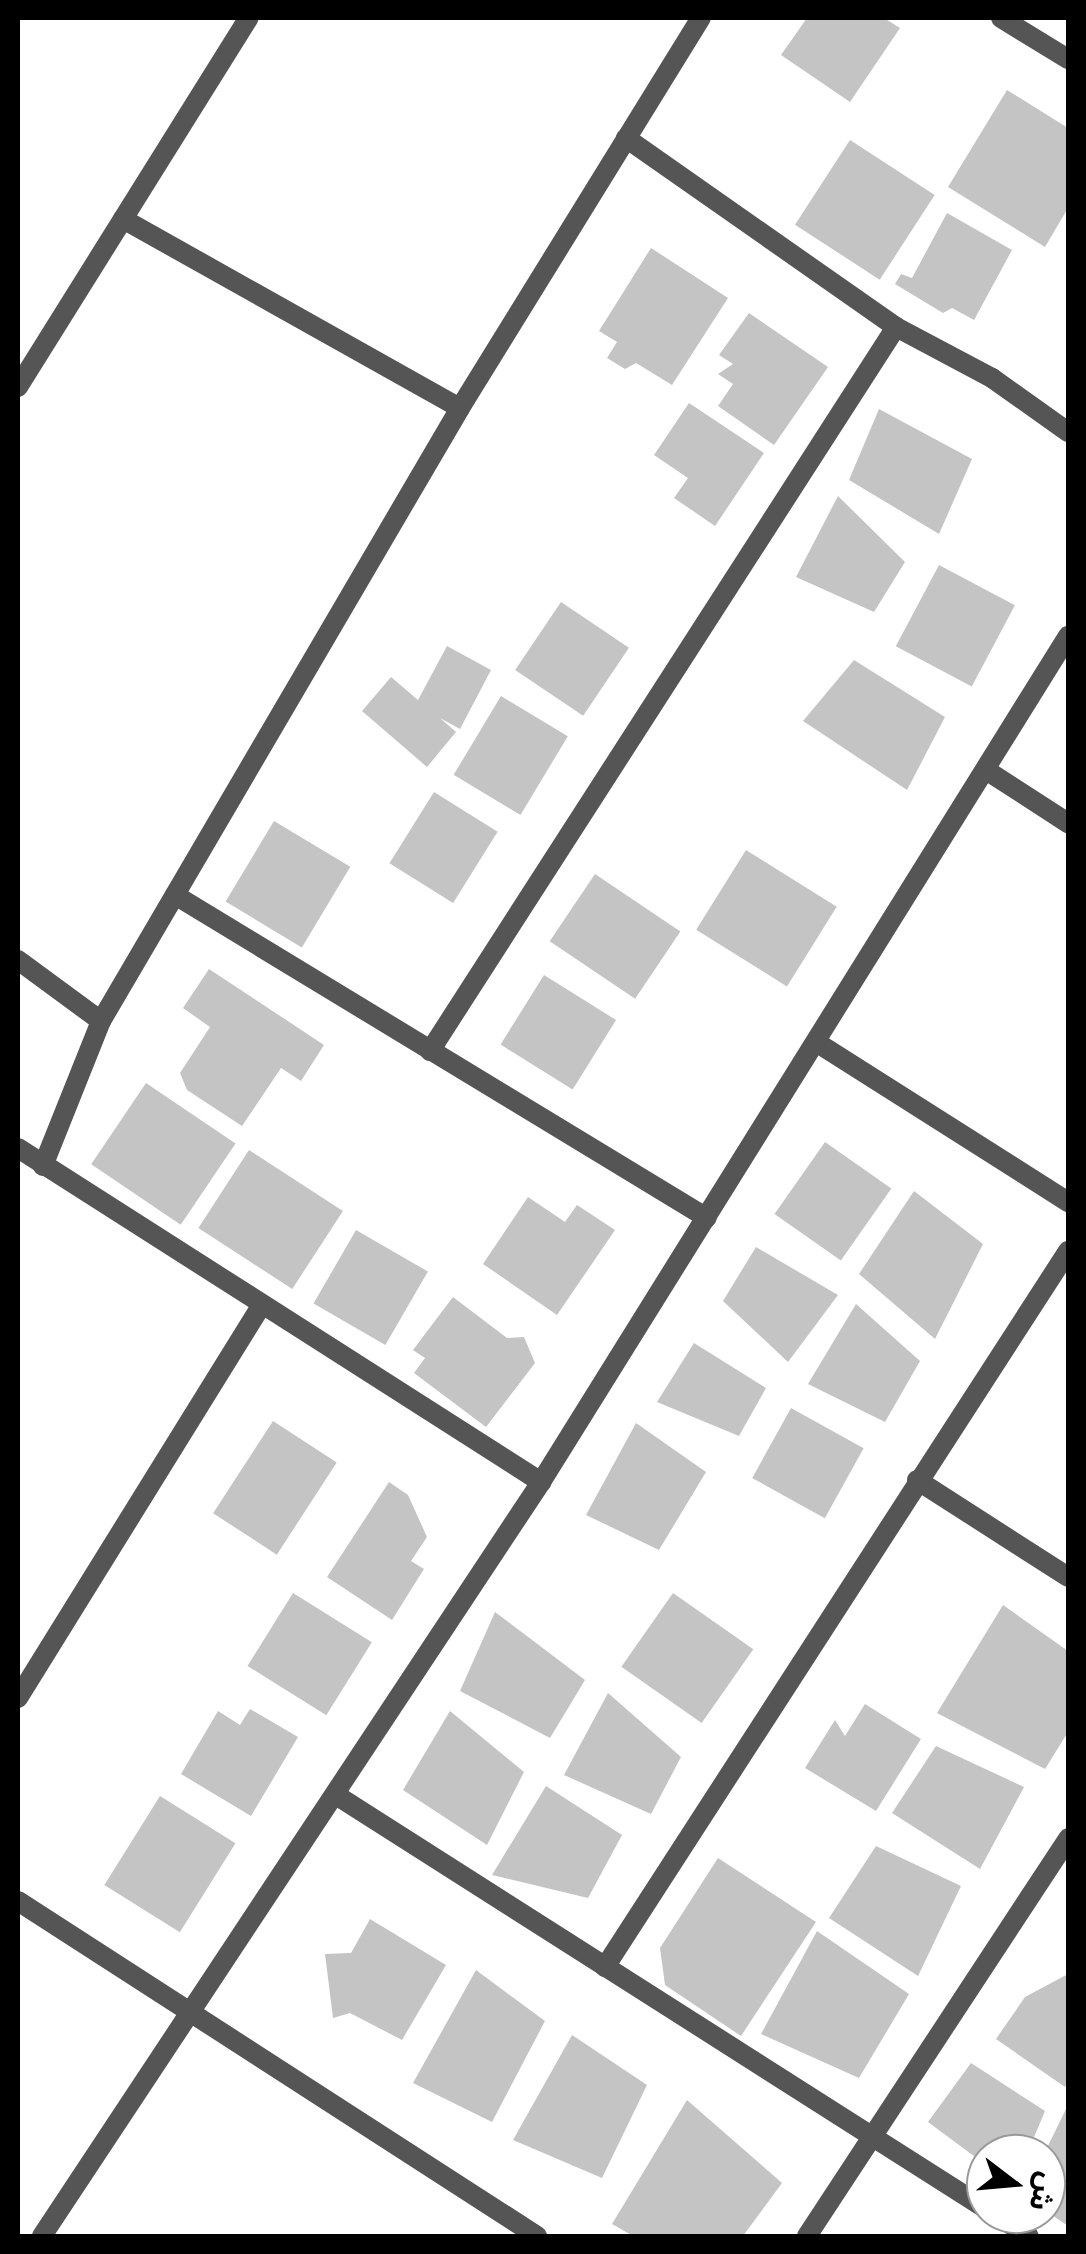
<!DOCTYPE html>
<html>
<head>
<meta charset="utf-8">
<style>
	body { margin:0 }
	#map { position:relative; width:1086px; height:2254px; overflow:hidden; background:#fff; font-family:"Fira Sans Condensed","Noto Sans Arabic",sans-serif }
	div>[style] { position:absolute }
	.building>* { inset:0; background:#c4c4c4; transform-origin:0 0 }
	.street>* { height:20px; margin:-10px; padding:0 10px; transform-origin:10px; border-radius:10px; background:#555 }
	span { translate:-50% -50%; white-space:nowrap; text-align:center; line-height:1.15; -webkit-text-stroke:8px #fff; paint-order:stroke }
	.frame { position:absolute; inset:0; border:20px solid #000; pointer-events:none }
	.north { position:absolute; left:966px; top:2134px; width:100px; height:100px; box-sizing:border-box; background:#fff; border:2px solid #999; border-radius:50%; rotate:106deg; font-size:28px; font-weight:700; line-height:40px; text-align:center; color:#000 }
	.north::after { content:''; display:block; margin:auto; width:35px; height:45px; background:#000; clip-path:polygon(50% 0,100% 100%,50% 72%,0 100%) }
</style>
</head>
<body>
<div id="map">
	<div class="building">
		<div style="clip-path:polygon(807px 18px,884px 18px,900px 28px,850px 102px,781px 55px)"></div>
		<div style="clip-path:polygon(1007px 90px,1068px 128px,1068px 208px,1045px 247px,948px 187px)"></div>
		<div style="left:850px;top:140px;width:101px;height:101px;rotate:33deg"></div>
		<div style="clip-path:polygon(947px 213px,1012px 250px,974px 320px,952px 308px,943px 313px,895px 284px,901px 274px,912px 278px)"></div>
		<div style="clip-path:polygon(651px 248px,728px 298px,672px 385px,636px 363px,625px 369px,607px 358px,617px 342px,599px 331px)"></div>
		<div style="clip-path:polygon(749px 313px,828px 367px,774px 445px,718px 406px,733px 384px,718px 374px,733px 364px,719px 355px)"></div>
		<div style="clip-path:polygon(689px 403px,764px 453px,715px 526px,674px 498px,688px 478px,654px 455px)"></div>
		<div style="clip-path:polygon(879px 409px,972px 459px,939px 534px,849px 480px)"></div>
		<div style="clip-path:polygon(838px 496px,905px 562px,874px 612px,796px 577px)"></div>
		<div style="left:939px;top:565px;width:86px;height:92px;rotate:28deg"></div>
		<div style="left:561px;top:602px;width:82px;height:82px;rotate:34deg"></div>
		<div style="clip-path:polygon(447px 646px,491px 670px,460px 729px,440px 718px,456px 732px,427px 767px,362px 711px,391px 677px,418px 700px)"></div>
		<div style="clip-path:polygon(854px 660px,945px 717px,907px 790px,803px 721px)"></div>
		<div style="left:501px;top:696px;width:78px;height:92px;rotate:31deg"></div>
		<div style="left:434px;top:792px;width:75px;height:84px;rotate:32deg"></div>
		<div style="left:274px;top:821px;width:89px;height:94px;rotate:31deg"></div>
		<div style="left:746px;top:850px;width:107px;height:94px;rotate:32deg"></div>
		<div style="left:595px;top:874px;width:103px;height:81px;rotate:34deg"></div>
		<div style="clip-path:polygon(209px 969px,324px 1045px,301px 1081px,281px 1068px,242px 1126px,187px 1090px,180px 1073px,210px 1027px,183px 1008px)"></div>
		<div style="left:544px;top:975px;width:85px;height:82px;rotate:32deg"></div>
		<div style="left:146px;top:1083px;width:108px;height:98px;rotate:34deg"></div>
		<div style="left:825px;top:1142px;width:81px;height:88px;rotate:35deg"></div>
		<div style="left:249px;top:1150px;width:112px;height:93px;rotate:33deg"></div>
		<div style="clip-path:polygon(914px 1191px,983px 1244px,935px 1339px,859px 1274px)"></div>
		<div style="clip-path:polygon(528px 1197px,565px 1222px,577px 1205px,615px 1230px,557px 1315px,483px 1264px)"></div>
		<div style="left:356px;top:1230px;width:83px;height:85px;rotate:30deg"></div>
		<div style="clip-path:polygon(756px 1247px,838px 1295px,788px 1362px,723px 1301px)"></div>
		<div style="clip-path:polygon(453px 1297px,507px 1338px,524px 1337px,535px 1363px,486px 1427px,414px 1373px,425px 1358px,413px 1350px)"></div>
		<div style="clip-path:polygon(856px 1304px,920px 1361px,885px 1422px,808px 1384px)"></div>
		<div style="clip-path:polygon(694px 1343px,766px 1388px,739px 1436px,657px 1402px)"></div>
		<div style="left:791px;top:1408px;width:83px;height:80px;rotate:29deg"></div>
		<div style="left:273px;top:1421px;width:76px;height:110px;rotate:33deg"></div>
		<div style="clip-path:polygon(636px 1423px,706px 1472px,659px 1550px,586px 1515px)"></div>
		<div style="clip-path:polygon(389px 1482px,408px 1495px,427px 1537px,411px 1561px,424px 1569px,392px 1620px,327px 1577px)"></div>
		<div style="left:293px;top:1593px;width:93px;height:86px;rotate:32deg"></div>
		<div style="left:673px;top:1593px;width:98px;height:90px;rotate:35deg"></div>
		<div style="clip-path:polygon(1003px 1605px,1068px 1651px,1068px 1732px,1045px 1769px,937px 1713px)"></div>
		<div style="clip-path:polygon(495px 1612px,585px 1680px,550px 1738px,460px 1691px)"></div>
		<div style="clip-path:polygon(608px 1693px,681px 1757px,651px 1814px,564px 1775px)"></div>
		<div style="clip-path:polygon(865px 1704px,921px 1739px,876px 1811px,805px 1768px,835px 1720px,845px 1736px)"></div>
		<div style="clip-path:polygon(250px 1709px,298px 1737px,251px 1816px,181px 1774px,218px 1711px,240px 1725px)"></div>
		<div style="clip-path:polygon(450px 1711px,524px 1772px,487px 1845px,403px 1790px)"></div>
		<div style="clip-path:polygon(936px 1746px,1024px 1787px,980px 1869px,892px 1813px)"></div>
		<div style="clip-path:polygon(546px 1786px,622px 1835px,588px 1898px,492px 1875px)"></div>
		<div style="left:160px;top:1796px;width:89px;height:105px;rotate:32deg"></div>
		<div style="clip-path:polygon(876px 1846px,961px 1886px,918px 1976px,829px 1918px)"></div>
		<div style="clip-path:polygon(718px 1858px,816px 1922px,741px 2036px,665px 1985px,660px 1948px)"></div>
		<div style="clip-path:polygon(370px 1919px,446px 1965px,402px 2040px,350px 2013px,333px 2018px,325px 1954px,351px 1953px)"></div>
		<div style="clip-path:polygon(817px 1931px,909px 1994px,859px 2078px,761px 2034px)"></div>
		<div style="clip-path:polygon(476px 1970px,545px 2021px,492px 2122px,413px 2083px)"></div>
		<div style="clip-path:polygon(1068px 1974px,1068px 2082px,1065px 2087px,996px 2039px,1025px 1997px)"></div>
		<div style="clip-path:polygon(572px 2035px,647px 2085px,602px 2178px,513px 2140px)"></div>
		<div style="clip-path:polygon(971px 2063px,1045px 2111px,1027px 2154px,986px 2154px,986px 2165px,928px 2122px)"></div>
		<div style="clip-path:polygon(687px 2100px,782px 2183px,743px 2236px,633px 2236px,612px 2224px)"></div>
		<div style="clip-path:polygon(1066px 2109px,1068px 2111px,1068px 2226px,1046px 2211px,1044px 2154px)"></div>
	</div>
	<div class="street">
		<div style="left:1001px;top:18px;width:79px;rotate:31.5deg"></div>
		<div style="left:626px;top:138px;width:330px;rotate:35deg"></div>
		<div style="left:896px;top:327px;width:109px;rotate:28deg"></div>
		<div style="left:992px;top:378px;width:93px;rotate:35.4deg"></div>
		<div style="left:123px;top:219px;width:386px;rotate:29.3deg"></div>
		<div style="left:18px;top:387px;width:435px;rotate:-58deg"></div>
		<div style="left:986px;top:770px;width:98px;rotate:32.9deg"></div>
		<div style="left:175px;top:895px;width:622px;rotate:31.26deg"></div>
		<div style="left:18px;top:960px;width:103px;rotate:36.3deg"></div>
		<div style="left:816px;top:1042px;width:299px;rotate:32.4deg"></div>
		<div style="left:430px;top:1051px;width:861px;rotate:-57.23deg"></div>
		<div style="left:18px;top:1148px;width:621px;rotate:32.56deg"></div>
		<div style="left:43px;top:1166px;width:156px;rotate:-68.2deg"></div>
		<div style="left:101px;top:1021px;width:710px;rotate:-59.64deg"></div>
		<div style="left:460px;top:408px;width:458px;rotate:-58.3deg"></div>
		<div style="left:917px;top:1480px;width:179px;rotate:32.7deg"></div>
		<div style="left:18px;top:1698px;width:460px;rotate:-58.2deg"></div>
		<div style="left:336px;top:1795px;width:771px;rotate:32.49deg"></div>
		<div style="left:18px;top:1901px;width:618px;rotate:32.84deg"></div>
		<div style="left:605px;top:1967px;width:853px;rotate:-57.11deg"></div>
		<div style="left:994px;top:2214px;width:41px;rotate:32.2deg"></div>
		<div style="left:42px;top:2236px;width:904px;rotate:-56.5deg"></div>
		<div style="left:541px;top:1482px;width:997px;rotate:-58.08deg"></div>
		<div style="left:807px;top:2236px;width:476px;rotate:-56.7deg"></div>
	</div>
	<div class="frame"></div>
	<div class="north">ش</div>
</div>
</body>
</html>
